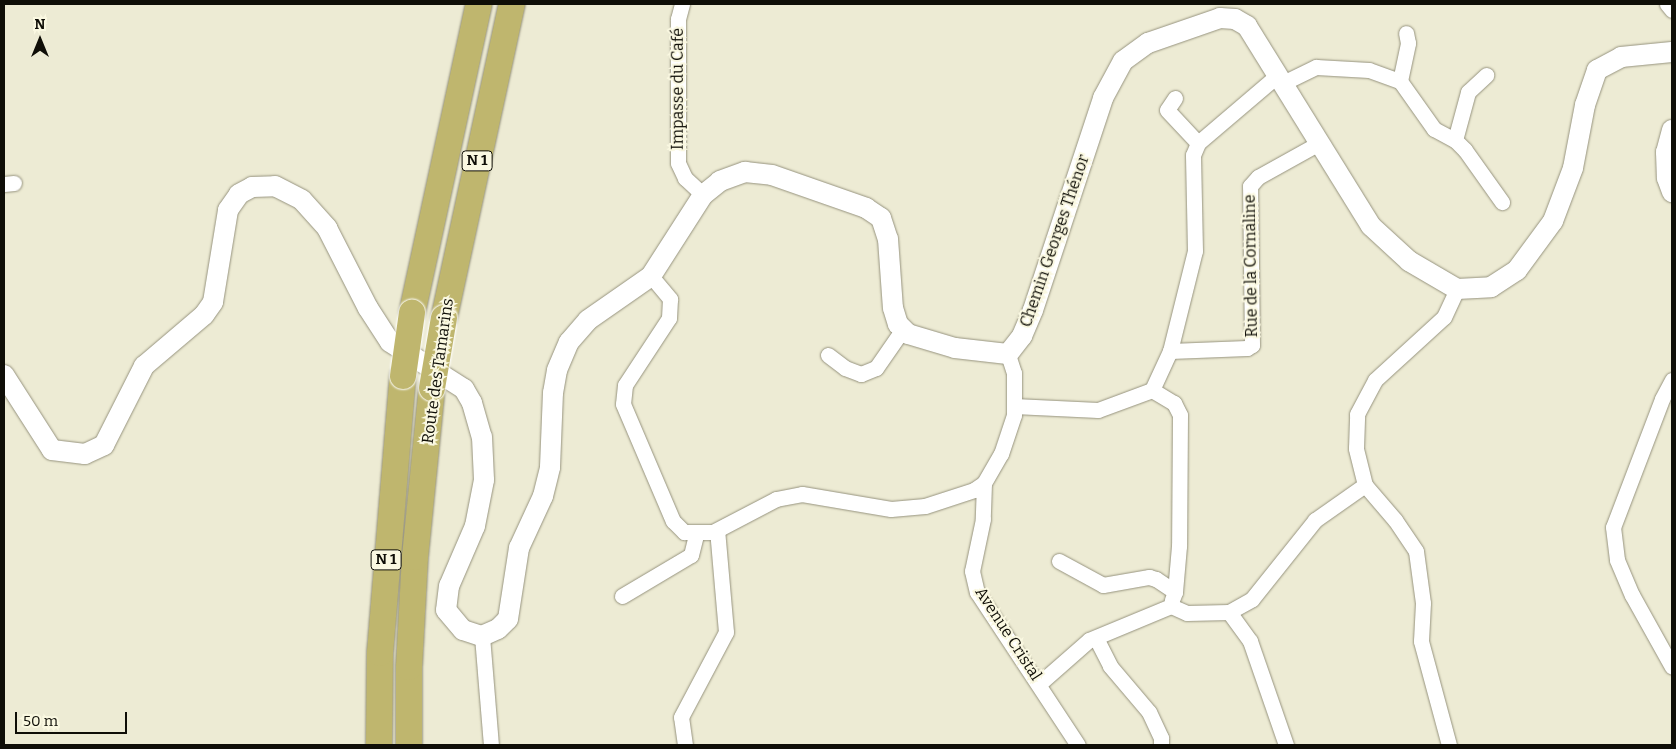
<!DOCTYPE html>
<html>
<head>
<meta charset="utf-8">
<style>
	body { margin:0 }
	#map { position:relative; width:1676px; height:749px; overflow:hidden; background:#edebd4; font-family:Bitter,serif }
	div>[style] { position:absolute }
	.roads { filter:drop-shadow(0 0 1px #96937e) drop-shadow(0 0 1px #96937e) }
	.minor>* { height:15px; margin:-7.5px; padding:0 7.5px; transform-origin:7.5px; border-radius:7.5px; background:#fff }
	.tertiary>* { height:20px; margin:-10px; padding:0 10px; transform-origin:10px; border-radius:10px; background:#fff }
	.trunk>* { height:26px; margin:-13px; padding:0 13px; transform-origin:13px; border-radius:13px; background:#bfb66e }
	.bridges { filter:drop-shadow(0 0 1px #fff) drop-shadow(0 0 1px #fff) }
	.trunk-bridge>* { height:26px; margin:-13px; padding:0 13px; transform-origin:13px; border-radius:13px; background:#bfb66e }
	span { translate:-50% -50%; white-space:nowrap; text-align:center; line-height:1.15; -webkit-text-stroke:4px #faf8e1; paint-order:stroke }
	.shield-label span { padding:1px 4px; background:#faf8e1; border:1px solid; border-radius:4px; -webkit-text-stroke-width:0 }
	.shield-label { font-size:15px; color:#0f0e07; font-weight:700 }
	.street-label { font-size:16px; color:#0f0e07 }
	.frame { position:absolute; inset:0; border:5px solid #0f0e07; pointer-events:none }
	.north { position:absolute; left:15px; top:15px; width:50px; height:50px; -webkit-text-stroke:4px #faf8e1; paint-order:stroke; rotate:0deg; font-size:14px; font-weight:700; line-height:20px; text-align:center; color:#0f0e07 }
	.north::after { content:''; display:block; margin:auto; width:18px; height:22px; background:#0f0e07; clip-path:polygon(50% 0,100% 100%,50% 72%,0 100%) }
	.scale { position:absolute; left:15px; top:712px; width:112px; height:22px; box-sizing:border-box; border:2px solid #0f0e07; border-top:0; padding-left:6px; font-size:15px; line-height:18px; white-space:nowrap; color:#0f0e07; -webkit-text-stroke:4px #faf8e1; paint-order:stroke }
</style>
</head>
<body>
<div id="map">
	<div class="roads">
		<div class="minor">
			<div style="left:682px;top:4px;width:16px;rotate:105deg"></div>
			<div style="left:678px;top:19px;width:144px;rotate:90deg"></div>
			<div style="left:678px;top:163px;width:17px;rotate:65deg"></div>
			<div style="left:685px;top:178px;width:25px;rotate:43deg"></div>
			<div style="left:1667px;top:4px;width:8px;rotate:50deg"></div>
			<div style="left:1400px;top:81px;width:39px;rotate:-78deg"></div>
			<div style="left:1408px;top:43px;width:10px;rotate:-101deg"></div>
			<div style="left:1283px;top:83px;width:37px;rotate:-26deg"></div>
			<div style="left:1316px;top:67px;width:53px;rotate:3.2deg"></div>
			<div style="left:1369px;top:70px;width:33px;rotate:20deg"></div>
			<div style="left:1400px;top:81px;width:59px;rotate:54.7deg"></div>
			<div style="left:1434px;top:129px;width:24px;rotate:28deg"></div>
			<div style="left:1455px;top:140px;width:14px;rotate:45deg"></div>
			<div style="left:1465px;top:150px;width:64px;rotate:54.6deg"></div>
			<div style="left:1175px;top:98px;width:14px;rotate:124deg"></div>
			<div style="left:1167px;top:110px;width:45px;rotate:46.8deg"></div>
			<div style="left:1455px;top:140px;width:50px;rotate:-74.8deg"></div>
			<div style="left:1468px;top:92px;width:25px;rotate:-43deg"></div>
			<div style="left:4px;top:184px;width:10px;rotate:-6deg"></div>
			<div style="left:651px;top:276px;width:30px;rotate:50deg"></div>
			<div style="left:670px;top:299px;width:19px;rotate:93deg"></div>
			<div style="left:669px;top:318px;width:80px;rotate:123.3deg"></div>
			<div style="left:625px;top:385px;width:19px;rotate:96deg"></div>
			<div style="left:623px;top:404px;width:127px;rotate:66.9deg"></div>
			<div style="left:673px;top:521px;width:16px;rotate:45deg"></div>
			<div style="left:684px;top:532px;width:29px"></div>
			<div style="left:713px;top:532px;width:71px;rotate:-27.6deg"></div>
			<div style="left:776px;top:499px;width:26px;rotate:-11deg"></div>
			<div style="left:802px;top:494px;width:90px;rotate:9.6deg"></div>
			<div style="left:891px;top:509px;width:34px;rotate:-5deg"></div>
			<div style="left:925px;top:506px;width:52px;rotate:-18.1deg"></div>
			<div style="left:974px;top:490px;width:12px;rotate:-35deg"></div>
			<div style="left:984px;top:483px;width:34px;rotate:-60deg"></div>
			<div style="left:1001px;top:454px;width:41px;rotate:-71.6deg"></div>
			<div style="left:1014px;top:415px;width:42px;rotate:-90deg"></div>
			<div style="left:1014px;top:373px;width:20px;rotate:-108deg"></div>
			<div style="left:1170px;top:351px;width:77px;rotate:-2.2deg"></div>
			<div style="left:1247px;top:348px;width:6px;rotate:-31deg"></div>
			<div style="left:1252px;top:345px;width:159px;rotate:-90.7deg"></div>
			<div style="left:1250px;top:186px;width:12px;rotate:-48deg"></div>
			<div style="left:1258px;top:177px;width:70px;rotate:-29.1deg"></div>
			<div style="left:828px;top:355px;width:21px;rotate:37deg"></div>
			<div style="left:845px;top:368px;width:17px;rotate:21deg"></div>
			<div style="left:861px;top:374px;width:16px;rotate:-22deg"></div>
			<div style="left:876px;top:368px;width:47px;rotate:-55.3deg"></div>
			<div style="left:1672px;top:380px;width:21px;rotate:118deg"></div>
			<div style="left:1662px;top:399px;width:137px;rotate:110.9deg"></div>
			<div style="left:1613px;top:527px;width:33px;rotate:83deg"></div>
			<div style="left:1617px;top:560px;width:38px;rotate:67deg"></div>
			<div style="left:1632px;top:595px;width:82px;rotate:60.9deg"></div>
			<div style="left:1152px;top:390px;width:26px;rotate:31deg"></div>
			<div style="left:1174px;top:403px;width:13px;rotate:63deg"></div>
			<div style="left:1180px;top:415px;width:131px;rotate:90.4deg"></div>
			<div style="left:1179px;top:546px;width:46px;rotate:95deg"></div>
			<div style="left:1014px;top:406px;width:84px;rotate:2.7deg"></div>
			<div style="left:1098px;top:410px;width:58px;rotate:-20.3deg"></div>
			<div style="left:1152px;top:390px;width:43px;rotate:-65.2deg"></div>
			<div style="left:1170px;top:351px;width:103px;rotate:-76deg"></div>
			<div style="left:1195px;top:251px;width:96px;rotate:-91.2deg"></div>
			<div style="left:1193px;top:155px;width:13px;rotate:-67deg"></div>
			<div style="left:1198px;top:143px;width:105px;rotate:-40.4deg"></div>
			<div style="left:984px;top:483px;width:36px;rotate:92deg"></div>
			<div style="left:983px;top:519px;width:53px;rotate:101.9deg"></div>
			<div style="left:972px;top:571px;width:22px;rotate:77deg"></div>
			<div style="left:977px;top:592px;width:183px;rotate:56.6deg"></div>
			<div style="left:1059px;top:561px;width:50px;rotate:28.6deg"></div>
			<div style="left:1103px;top:585px;width:47px;rotate:-9.9deg"></div>
			<div style="left:1149px;top:577px;width:7px;rotate:16deg"></div>
			<div style="left:1156px;top:579px;width:23px;rotate:34deg"></div>
			<div style="left:1175px;top:592px;width:9px;rotate:111deg"></div>
			<div style="left:622px;top:596px;width:80px;rotate:-30.7deg"></div>
			<div style="left:691px;top:555px;width:21px;rotate:-76deg"></div>
			<div style="left:1171px;top:606px;width:17px;rotate:24deg"></div>
			<div style="left:1187px;top:613px;width:42px;rotate:-1.4deg"></div>
			<div style="left:1229px;top:612px;width:26px;rotate:-29deg"></div>
			<div style="left:1252px;top:599px;width:101px;rotate:-51.4deg"></div>
			<div style="left:1315px;top:520px;width:61px;rotate:-35deg"></div>
			<div style="left:1229px;top:612px;width:36px;rotate:54deg"></div>
			<div style="left:1250px;top:641px;width:110px;rotate:70.9deg"></div>
			<div style="left:482px;top:636px;width:109px;rotate:85.3deg"></div>
			<div style="left:1096px;top:638px;width:31px;rotate:63deg"></div>
			<div style="left:1110px;top:666px;width:60px;rotate:49.7deg"></div>
			<div style="left:1149px;top:712px;width:29px;rotate:65deg"></div>
			<div style="left:1161px;top:738px;width:7px;rotate:90deg"></div>
			<div style="left:1040px;top:683px;width:65px;rotate:-41.3deg"></div>
			<div style="left:1089px;top:640px;width:89px;rotate:-22.5deg"></div>
			<div style="left:685px;top:745px;width:28px;rotate:-98deg"></div>
			<div style="left:681px;top:717px;width:96px;rotate:-62.1deg"></div>
			<div style="left:726px;top:632px;width:102px;rotate:-95deg"></div>
			<div style="left:1449px;top:745px;width:108px;rotate:-105.1deg"></div>
			<div style="left:1421px;top:641px;width:38px;rotate:-87deg"></div>
			<div style="left:1423px;top:603px;width:52px;rotate:-97.7deg"></div>
			<div style="left:1416px;top:551px;width:37px;rotate:-124deg"></div>
			<div style="left:1395px;top:520px;width:46px;rotate:-130.6deg"></div>
			<div style="left:1365px;top:485px;width:38px;rotate:-104deg"></div>
			<div style="left:1356px;top:448px;width:34px;rotate:-88deg"></div>
			<div style="left:1357px;top:414px;width:38px;rotate:-62deg"></div>
			<div style="left:1375px;top:380px;width:93px;rotate:-42.4deg"></div>
			<div style="left:1444px;top:317px;width:31px;rotate:-65deg"></div>
		</div>
		<div class="tertiary">
			<div style="left:1672px;top:130px;width:23px;rotate:105deg"></div>
			<div style="left:1666px;top:152px;width:26px;rotate:88deg"></div>
			<div style="left:1667px;top:178px;width:15px;rotate:70deg"></div>
			<div style="left:4px;top:375px;width:89px;rotate:57.4deg"></div>
			<div style="left:52px;top:450px;width:33px;rotate:7deg"></div>
			<div style="left:85px;top:454px;width:21px;rotate:-25deg"></div>
			<div style="left:104px;top:445px;width:89px;rotate:-63.1deg"></div>
			<div style="left:144px;top:366px;width:79px;rotate:-40.4deg"></div>
			<div style="left:204px;top:315px;width:16px;rotate:-55deg"></div>
			<div style="left:213px;top:302px;width:93px;rotate:-80.7deg"></div>
			<div style="left:228px;top:210px;width:19px;rotate:-55deg"></div>
			<div style="left:239px;top:194px;width:15px;rotate:-28deg"></div>
			<div style="left:252px;top:187px;width:23px;rotate:-2deg"></div>
			<div style="left:275px;top:186px;width:30px;rotate:27deg"></div>
			<div style="left:302px;top:200px;width:38px;rotate:48deg"></div>
			<div style="left:327px;top:228px;width:90px;rotate:62.9deg"></div>
			<div style="left:368px;top:308px;width:40px;rotate:57.1deg"></div>
			<div style="left:390px;top:342px;width:88px;rotate:32.4deg"></div>
			<div style="left:464px;top:389px;width:16px;rotate:60deg"></div>
			<div style="left:472px;top:403px;width:35px;rotate:74deg"></div>
			<div style="left:482px;top:437px;width:43px;rotate:87.3deg"></div>
			<div style="left:484px;top:480px;width:47px;rotate:101.1deg"></div>
			<div style="left:475px;top:526px;width:65px;rotate:113.4deg"></div>
			<div style="left:449px;top:586px;width:24px;rotate:97deg"></div>
			<div style="left:446px;top:610px;width:26px;rotate:50deg"></div>
			<div style="left:463px;top:630px;width:20px;rotate:18deg"></div>
			<div style="left:482px;top:636px;width:17px;rotate:-24deg"></div>
			<div style="left:498px;top:629px;width:14px;rotate:-45deg"></div>
			<div style="left:508px;top:619px;width:72px;rotate:-81.2deg"></div>
			<div style="left:519px;top:548px;width:57px;rotate:-65.2deg"></div>
			<div style="left:543px;top:496px;width:30px;rotate:-76deg"></div>
			<div style="left:550px;top:467px;width:74px;rotate:-87.7deg"></div>
			<div style="left:553px;top:393px;width:23px;rotate:-80deg"></div>
			<div style="left:557px;top:370px;width:30px;rotate:-67deg"></div>
			<div style="left:569px;top:342px;width:29px;rotate:-49deg"></div>
			<div style="left:588px;top:320px;width:77px;rotate:-34.9deg"></div>
			<div style="left:651px;top:276px;width:96px;rotate:-57.3deg"></div>
			<div style="left:703px;top:195px;width:22px;rotate:-39deg"></div>
			<div style="left:720px;top:181px;width:27px;rotate:-20deg"></div>
			<div style="left:745px;top:172px;width:27px;rotate:6deg"></div>
			<div style="left:772px;top:175px;width:100px;rotate:19.3deg"></div>
			<div style="left:866px;top:208px;width:18px;rotate:34deg"></div>
			<div style="left:881px;top:218px;width:22px;rotate:72deg"></div>
			<div style="left:888px;top:239px;width:69px;rotate:85.9deg"></div>
			<div style="left:893px;top:308px;width:17px;rotate:73deg"></div>
			<div style="left:898px;top:324px;width:14px;rotate:45deg"></div>
			<div style="left:908px;top:334px;width:49px;rotate:16.6deg"></div>
			<div style="left:955px;top:348px;width:53px;rotate:6.5deg"></div>
			<div style="left:1008px;top:354px;width:23px;rotate:-52deg"></div>
			<div style="left:1022px;top:336px;width:28px;rotate:-67deg"></div>
			<div style="left:1033px;top:310px;width:223px;rotate:-71.7deg"></div>
			<div style="left:1103px;top:98px;width:42px;rotate:-61.6deg"></div>
			<div style="left:1123px;top:61px;width:31px;rotate:-36deg"></div>
			<div style="left:1148px;top:43px;width:76px;rotate:-19.1deg"></div>
			<div style="left:1220px;top:18px;width:15px;rotate:4deg"></div>
			<div style="left:1235px;top:19px;width:14px;rotate:30deg"></div>
			<div style="left:1247px;top:26px;width:235px;rotate:58.2deg"></div>
			<div style="left:1371px;top:226px;width:52px;rotate:42.6deg"></div>
			<div style="left:1409px;top:261px;width:56px;rotate:30.3deg"></div>
			<div style="left:1457px;top:289px;width:34px;rotate:-3deg"></div>
			<div style="left:1491px;top:287px;width:31px;rotate:-33deg"></div>
			<div style="left:1517px;top:270px;width:61px;rotate:-53.7deg"></div>
			<div style="left:1553px;top:221px;width:57px;rotate:-69.3deg"></div>
			<div style="left:1573px;top:168px;width:64px;rotate:-79.2deg"></div>
			<div style="left:1585px;top:105px;width:37px;rotate:-71deg"></div>
			<div style="left:1597px;top:70px;width:27px;rotate:-28deg"></div>
			<div style="left:1621px;top:57px;width:51px;rotate:-5.6deg"></div>
		</div>
		<div class="trunk">
			<div style="left:412px;top:313px;width:316px;rotate:-77.8deg"></div>
			<div style="left:444px;top:318px;width:321px;rotate:-77.8deg"></div>
			<div style="left:379px;top:745px;width:92px;rotate:-89.4deg"></div>
			<div style="left:380px;top:653px;width:278px;rotate:-85.3deg"></div>
			<div style="left:409px;top:745px;width:78px;rotate:-90deg"></div>
			<div style="left:409px;top:667px;width:110px;rotate:-86.9deg"></div>
			<div style="left:415px;top:557px;width:170px;rotate:-84.3deg"></div>
		</div>
	</div>
	<div class="bridges">
		<div class="trunk-bridge">
			<div style="left:403px;top:376px;width:64px;rotate:-81.9deg"></div>
			<div style="left:432px;top:388px;width:71px;rotate:-80.3deg"></div>
		</div>
	</div>
	<div class="shield-label">
		<span style="left:477px;top:161px">N 1</span>
		<span style="left:386px;top:560px">N 1</span>
	</div>
	<div class="street-label">
		<span style="left:678px;top:89px;rotate:-90deg">Impasse du Café</span>
		<span style="left:1055px;top:241px;rotate:-71deg">Chemin Georges Thénor</span>
		<span style="left:1251px;top:266px;rotate:-91deg">Rue de la Cornaline</span>
		<span style="left:438px;top:371px;rotate:-82deg">Route des Tamarins</span>
		<span style="left:1008px;top:634px;rotate:57deg">Avenue Cristal</span>
	</div>
	<div class="frame"></div>
	<div class="north">N</div>
	<div class="scale">50 m</div>
</div>
</body>
</html>
